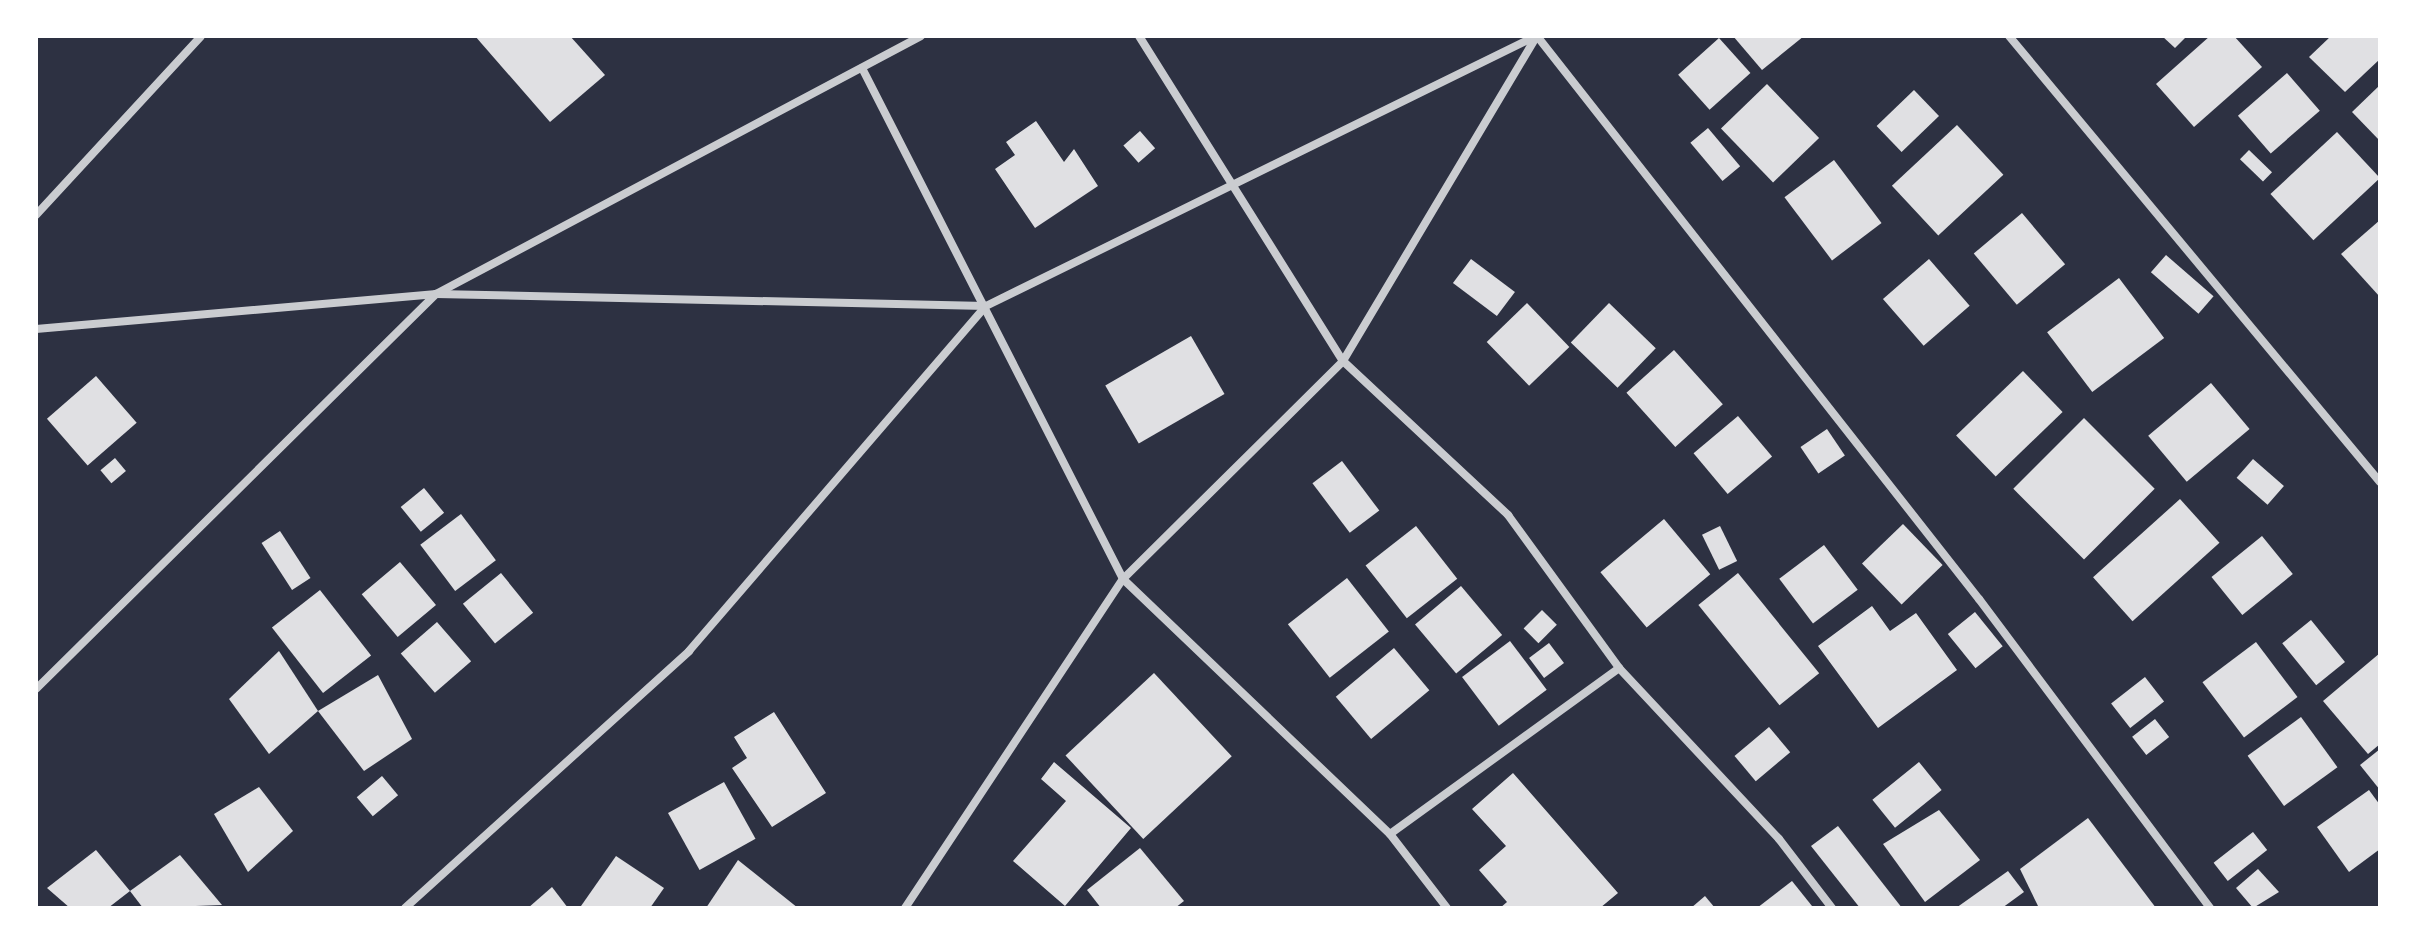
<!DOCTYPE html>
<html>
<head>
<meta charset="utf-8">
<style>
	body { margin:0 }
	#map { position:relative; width:2416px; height:944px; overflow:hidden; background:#2d3142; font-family:"Roboto Serif",serif }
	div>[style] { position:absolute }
	.building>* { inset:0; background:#e0e0e3; transform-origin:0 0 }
	.minor>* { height:8px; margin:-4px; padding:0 4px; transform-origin:4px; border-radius:4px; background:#caccd0 }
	span { translate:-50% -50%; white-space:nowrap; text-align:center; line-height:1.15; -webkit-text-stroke:8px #fff; paint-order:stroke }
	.frame { position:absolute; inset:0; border:38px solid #fff; pointer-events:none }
</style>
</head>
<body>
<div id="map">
	<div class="building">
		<div style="clip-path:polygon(475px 36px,570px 36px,605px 75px,550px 122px)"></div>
		<div style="clip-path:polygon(1733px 36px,1804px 36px,1762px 70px)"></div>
		<div style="clip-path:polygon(2162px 36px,2187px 36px,2175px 48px)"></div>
		<div style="clip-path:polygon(2210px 36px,2234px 36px,2262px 67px,2194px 127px,2156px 84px)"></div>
		<div style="clip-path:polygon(2331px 36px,2380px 36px,2380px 59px,2345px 92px,2309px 57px)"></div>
		<div style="left:1719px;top:38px;width:47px;height:55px;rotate:48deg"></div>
		<div style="left:2287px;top:73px;width:50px;height:65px;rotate:49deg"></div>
		<div style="left:1767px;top:84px;width:75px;height:64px;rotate:46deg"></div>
		<div style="clip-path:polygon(2380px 85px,2380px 141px,2352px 112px)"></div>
		<div style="left:1914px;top:90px;width:36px;height:52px;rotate:46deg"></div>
		<div style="clip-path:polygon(1036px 121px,1064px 162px,1074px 149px,1098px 186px,1035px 228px,995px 169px,1015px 155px,1006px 142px)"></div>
		<div style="left:1957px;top:125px;width:68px;height:89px;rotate:47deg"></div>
		<div style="left:1708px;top:128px;width:50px;height:23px;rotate:50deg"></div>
		<div style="left:1140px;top:131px;width:23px;height:22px;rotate:49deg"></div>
		<div style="left:2337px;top:132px;width:63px;height:91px;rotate:47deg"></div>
		<div style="left:2249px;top:150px;width:32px;height:13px;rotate:44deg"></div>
		<div style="left:1834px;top:160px;width:79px;height:62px;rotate:53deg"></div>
		<div style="left:2022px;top:213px;width:67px;height:63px;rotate:50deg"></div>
		<div style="clip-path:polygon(2380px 220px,2380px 297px,2341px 254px)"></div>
		<div style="left:2166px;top:255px;width:63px;height:23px;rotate:41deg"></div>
		<div style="left:1471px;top:259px;width:55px;height:30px;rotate:37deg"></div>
		<div style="left:1929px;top:259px;width:62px;height:61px;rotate:49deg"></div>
		<div style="left:2119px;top:278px;width:75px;height:90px;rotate:53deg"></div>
		<div style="left:1527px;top:303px;width:61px;height:56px;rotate:46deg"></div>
		<div style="left:1609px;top:303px;width:65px;height:55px;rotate:44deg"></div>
		<div style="left:1191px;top:336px;width:67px;height:99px;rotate:60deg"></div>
		<div style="left:1674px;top:350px;width:73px;height:64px;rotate:48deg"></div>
		<div style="left:2023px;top:371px;width:57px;height:93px;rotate:46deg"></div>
		<div style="left:96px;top:376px;width:62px;height:65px;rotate:49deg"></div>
		<div style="left:2211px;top:383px;width:60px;height:82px;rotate:50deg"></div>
		<div style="left:1738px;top:416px;width:53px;height:58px;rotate:50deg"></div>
		<div style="left:2084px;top:418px;width:100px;height:100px;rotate:45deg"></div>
		<div style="left:1827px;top:429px;width:32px;height:32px;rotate:56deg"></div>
		<div style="left:115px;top:458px;width:17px;height:19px;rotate:50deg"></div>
		<div style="left:2253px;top:459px;width:41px;height:25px;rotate:41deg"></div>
		<div style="left:1342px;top:461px;width:62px;height:37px;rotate:53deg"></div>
		<div style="left:424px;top:488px;width:32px;height:30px;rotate:51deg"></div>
		<div style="left:2180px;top:499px;width:59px;height:117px;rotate:48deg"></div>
		<div style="left:461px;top:514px;width:58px;height:51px;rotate:53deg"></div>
		<div style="left:1664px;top:519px;width:72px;height:83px;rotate:50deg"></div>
		<div style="left:1903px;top:524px;width:57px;height:57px;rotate:46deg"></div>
		<div style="left:1416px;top:526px;width:67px;height:64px;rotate:52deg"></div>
		<div style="left:1720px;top:526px;width:39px;height:20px;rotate:64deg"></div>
		<div style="left:280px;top:531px;width:56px;height:22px;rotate:57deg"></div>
		<div style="left:2262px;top:536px;width:49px;height:65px;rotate:51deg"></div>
		<div style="left:1824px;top:545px;width:56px;height:56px;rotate:53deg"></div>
		<div style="left:400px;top:562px;width:56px;height:50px;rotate:50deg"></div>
		<div style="left:501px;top:573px;width:51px;height:49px;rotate:51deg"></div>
		<div style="left:1738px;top:573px;width:129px;height:51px;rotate:51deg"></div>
		<div style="left:1347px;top:578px;width:68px;height:75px;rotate:52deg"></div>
		<div style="left:1461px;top:586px;width:64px;height:60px;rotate:50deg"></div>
		<div style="left:320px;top:590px;width:83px;height:61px;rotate:52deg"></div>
		<div style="clip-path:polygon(1872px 606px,1890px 631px,1916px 613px,1957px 670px,1878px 728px,1818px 646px)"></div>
		<div style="left:1542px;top:610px;width:21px;height:26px;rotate:45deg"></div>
		<div style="left:1975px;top:612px;width:44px;height:35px;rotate:51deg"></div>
		<div style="left:2311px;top:620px;width:54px;height:37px;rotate:51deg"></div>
		<div style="left:437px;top:622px;width:52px;height:48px;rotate:49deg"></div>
		<div style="left:1510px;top:641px;width:61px;height:60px;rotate:53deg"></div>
		<div style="left:2256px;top:642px;width:69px;height:67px;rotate:53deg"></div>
		<div style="left:1549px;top:643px;width:25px;height:25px;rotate:53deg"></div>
		<div style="left:1394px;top:648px;width:55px;height:76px;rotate:50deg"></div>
		<div style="clip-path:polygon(279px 651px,318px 711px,269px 754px,229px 699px)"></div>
		<div style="clip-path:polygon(2380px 653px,2380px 744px,2368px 754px,2323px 701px)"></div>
		<div style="left:1154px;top:673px;width:114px;height:121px;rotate:47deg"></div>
		<div style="clip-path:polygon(378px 675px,412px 739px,364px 771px,318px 711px)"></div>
		<div style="left:2145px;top:677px;width:31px;height:43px;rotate:52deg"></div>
		<div style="clip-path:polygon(774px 712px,826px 793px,772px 827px,732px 768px,747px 758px,734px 737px)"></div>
		<div style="left:2301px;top:717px;width:62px;height:66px;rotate:54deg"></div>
		<div style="left:2155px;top:719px;width:23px;height:29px;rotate:52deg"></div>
		<div style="left:1769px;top:727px;width:33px;height:45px;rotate:50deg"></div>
		<div style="clip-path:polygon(2380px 749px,2380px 790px,2360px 765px)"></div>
		<div style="clip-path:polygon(1054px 762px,1131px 828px,1065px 906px,1013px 861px,1066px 801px,1041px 779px)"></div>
		<div style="left:1919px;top:762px;width:36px;height:60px;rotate:51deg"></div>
		<div style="clip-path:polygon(1513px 773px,1618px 893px,1600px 908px,1500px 908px,1507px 902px,1479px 870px,1506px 846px,1472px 809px)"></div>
		<div style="left:382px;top:776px;width:25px;height:33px;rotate:50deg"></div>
		<div style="left:724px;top:782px;width:65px;height:64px;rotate:61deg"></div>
		<div style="clip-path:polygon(259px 787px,293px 831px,248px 872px,214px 814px)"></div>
		<div style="clip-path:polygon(2369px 790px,2380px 805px,2380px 849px,2349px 872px,2317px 827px)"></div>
		<div style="clip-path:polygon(1939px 810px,1980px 860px,1925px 902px,1883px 844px)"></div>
		<div style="clip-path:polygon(2088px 818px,2156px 908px,2039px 908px,2020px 869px)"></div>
		<div style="clip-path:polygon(1838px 826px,1902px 908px,1860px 908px,1811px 846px)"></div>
		<div style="left:2253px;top:832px;width:23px;height:50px;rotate:52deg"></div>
		<div style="clip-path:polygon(1140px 848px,1184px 901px,1175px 908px,1101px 908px,1087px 890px)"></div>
		<div style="clip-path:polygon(96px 850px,130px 891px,108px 908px,70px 908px,47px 888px)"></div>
		<div style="clip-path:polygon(180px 855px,222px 905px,143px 908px,130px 891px)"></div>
		<div style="clip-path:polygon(616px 856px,664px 888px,650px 908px,581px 906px)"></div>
		<div style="clip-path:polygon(738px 860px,798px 908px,706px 908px)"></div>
		<div style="clip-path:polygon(2258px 869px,2279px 892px,2253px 908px,2236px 888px)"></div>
		<div style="clip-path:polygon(2008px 871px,2024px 892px,2002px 908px,1956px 908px)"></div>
		<div style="clip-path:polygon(1792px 881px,1812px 906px,1757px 908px)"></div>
		<div style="clip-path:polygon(552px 887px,568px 908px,528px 908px)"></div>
		<div style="clip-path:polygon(1705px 896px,1715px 908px,1691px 908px)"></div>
	</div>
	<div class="minor">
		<div style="left:1139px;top:36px;width:384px;rotate:57.9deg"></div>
		<div style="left:1343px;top:361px;width:226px;rotate:43deg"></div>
		<div style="left:1508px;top:515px;width:189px;rotate:54deg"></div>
		<div style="left:1619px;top:668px;width:234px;rotate:46.9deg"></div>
		<div style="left:1779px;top:839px;width:87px;rotate:52.5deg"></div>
		<div style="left:1537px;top:36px;width:716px;rotate:51.87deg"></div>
		<div style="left:1979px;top:599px;width:386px;rotate:53.2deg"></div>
		<div style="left:2009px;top:36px;width:580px;rotate:50.25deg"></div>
		<div style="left:862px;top:68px;width:574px;rotate:62.94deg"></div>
		<div style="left:1123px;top:579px;width:369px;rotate:43.7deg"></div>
		<div style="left:1390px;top:834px;width:93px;rotate:52.4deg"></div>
		<div style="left:36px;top:215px;width:243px;rotate:-47.3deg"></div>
		<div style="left:36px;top:329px;width:402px;rotate:-5deg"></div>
		<div style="left:436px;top:294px;width:549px;rotate:-28.01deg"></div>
		<div style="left:36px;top:689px;width:562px;rotate:-44.64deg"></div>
		<div style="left:436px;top:294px;width:550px;rotate:1.25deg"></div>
		<div style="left:986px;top:306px;width:613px;rotate:-26.15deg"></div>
		<div style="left:1390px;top:834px;width:283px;rotate:-35.9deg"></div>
		<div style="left:405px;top:908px;width:383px;rotate:-42.1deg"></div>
		<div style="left:689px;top:651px;width:455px;rotate:-49.3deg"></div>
		<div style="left:905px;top:908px;width:395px;rotate:-56.5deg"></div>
		<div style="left:1123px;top:579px;width:310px;rotate:-44.7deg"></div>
		<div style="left:1343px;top:361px;width:377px;rotate:-59.2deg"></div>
	</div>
	<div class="frame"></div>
</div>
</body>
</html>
